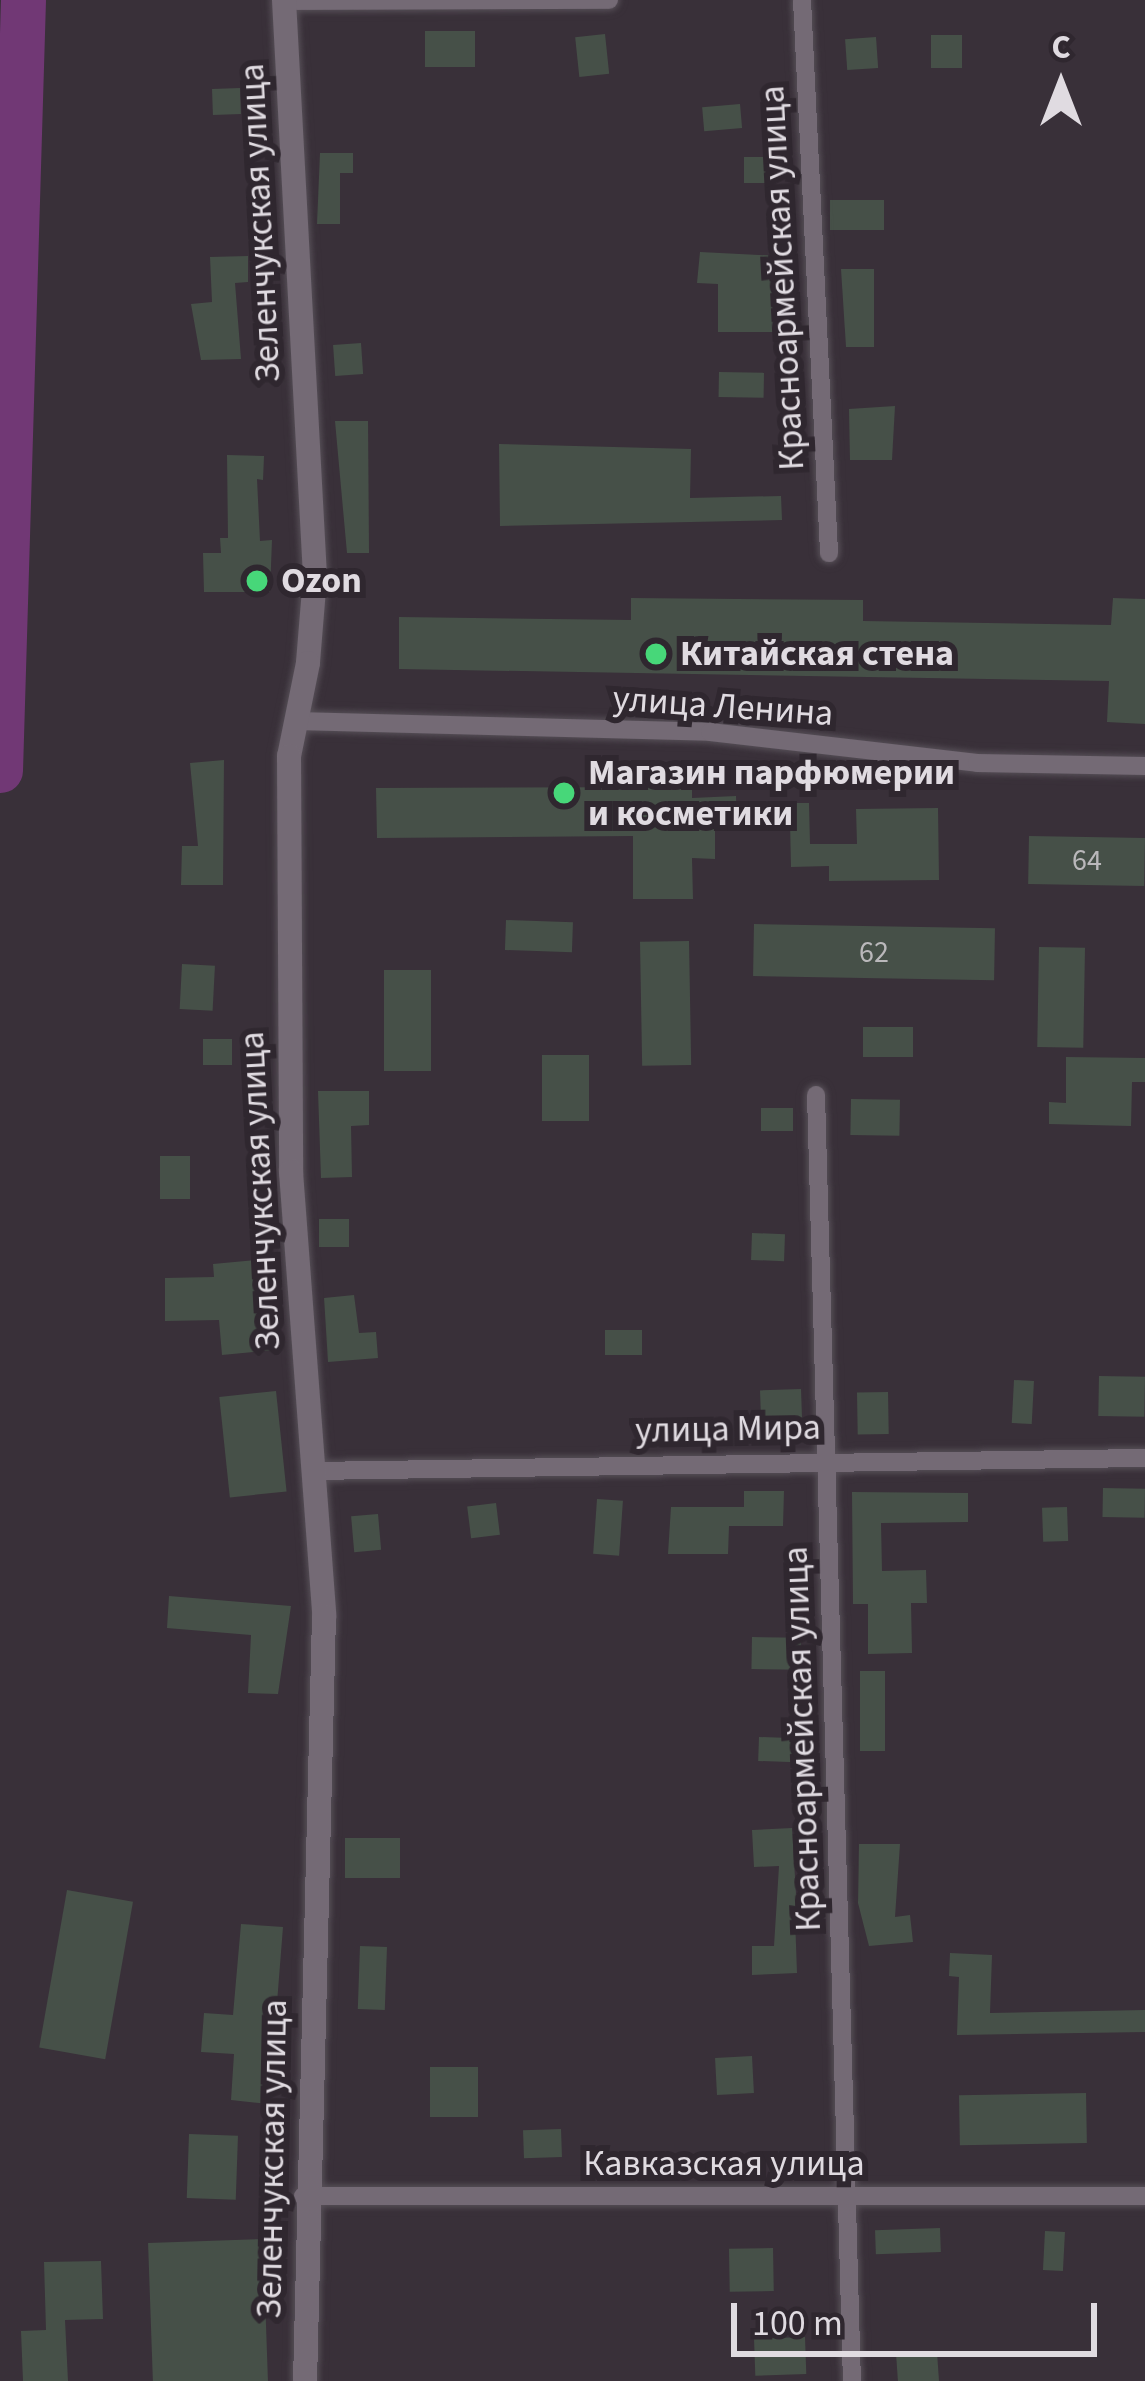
<!DOCTYPE html>
<html>
<head>
<meta charset="utf-8">
<style>
	body { margin:0 }
	#map { position:relative; width:1145px; height:2381px; overflow:hidden; background:#393039; font-family:"Source Sans 3",sans-serif }
	div>[style] { position:absolute }
	.river>* { height:45px; margin:-22.5px; padding:0 22.5px; transform-origin:22.5px; border-radius:22.5px; background:#713875 }
	.building>* { inset:0; background:#465048; transform-origin:0 0 }
	.roads { filter:drop-shadow(0 0 3px #564f57) drop-shadow(0 0 3px #564f57) }
	.minor>* { height:18px; margin:-9px; padding:0 9px; transform-origin:9px; border-radius:9px; background:#746a75 }
	.tertiary>* { height:24px; margin:-12px; padding:0 12px; transform-origin:12px; border-radius:12px; background:#746a75 }
	.dots>* { width:33px; height:33px; translate:-50% -50%; box-sizing:border-box; border:6px solid #2f272f; border-radius:50% }
	span { translate:-50% -50%; white-space:nowrap; text-align:center; line-height:1.15; -webkit-text-stroke:12px #2f272f; paint-order:stroke }
	.number-label { font-size:30px; color:#bab8bb }
	.number-label span { -webkit-text-stroke-width:0 }
	.street-label { font-size:36px; color:#e0dbe1 }
	.poi-label { font-size:36px; color:#e0dbe1; font-weight:700 }
	.left { translate:0 -50%; text-align:left }
	.north { position:absolute; left:1001px; top:24px; width:120px; height:120px; -webkit-text-stroke:9px #2f272f; paint-order:stroke; rotate:0deg; font-size:33px; font-weight:700; line-height:48px; text-align:center; color:#e0dbe1 }
	.north::after { content:''; display:block; margin:auto; width:42px; height:54px; background:#e0dbe1; clip-path:polygon(50% 0,100% 100%,50% 72%,0 100%) }
	.scale { position:absolute; left:731px; top:2303px; width:366px; height:54px; box-sizing:border-box; border:6px solid #e0dbe1; border-top:0; padding-left:15px; font-size:36px; line-height:42px; white-space:nowrap; color:#e0dbe1; -webkit-text-stroke:9px #2f272f; paint-order:stroke }
</style>
</head>
<body>
<div id="map">
	<div class="river">
		<div style="left:0;top:770px;width:770px;rotate:-88.29deg"></div>
	</div>
	<div class="building">
		<div style="left:425px;top:31px;width:50px;height:36px"></div>
		<div style="left:605px;top:34px;width:40px;height:30px;rotate:84deg"></div>
		<div style="left:931px;top:35px;width:31px;height:33px"></div>
		<div style="left:876px;top:37px;width:31px;height:31px;rotate:86deg"></div>
		<div style="left:240px;top:88px;width:26px;height:28px;rotate:88deg"></div>
		<div style="left:740px;top:104px;width:24px;height:38px;rotate:85deg"></div>
		<div style="clip-path:polygon(320px 153px,353px 153px,353px 173px,340px 173px,340px 224px,317px 224px)"></div>
		<div style="left:744px;top:157px;width:33px;height:26px"></div>
		<div style="left:830px;top:200px;width:54px;height:30px"></div>
		<div style="clip-path:polygon(700px 252px,781px 256px,778px 332px,718px 332px,718px 284px,697px 283px)"></div>
		<div style="clip-path:polygon(248px 256px,248px 282px,235px 283px,241px 359px,201px 360px,191px 304px,212px 302px,210px 257px)"></div>
		<div style="clip-path:polygon(841px 269px,874px 269px,874px 347px,846px 347px)"></div>
		<div style="left:361px;top:343px;width:31px;height:28px;rotate:86deg"></div>
		<div style="left:719px;top:372px;width:45px;height:25px;rotate:1deg"></div>
		<div style="clip-path:polygon(895px 406px,892px 460px,850px 460px,849px 409px)"></div>
		<div style="clip-path:polygon(335px 421px,368px 421px,369px 553px,347px 553px)"></div>
		<div style="clip-path:polygon(499px 444px,691px 449px,690px 498px,781px 496px,782px 520px,500px 526px)"></div>
		<div style="clip-path:polygon(227px 455px,264px 456px,263px 480px,257px 479px,260px 541px,272px 540px,270px 592px,204px 592px,203px 553px,221px 553px,220px 538px,228px 538px)"></div>
		<div style="clip-path:polygon(631px 598px,863px 600px,863px 621px,1111px 625px,1113px 598px,1145px 599px,1145px 724px,1107px 722px,1109px 681px,399px 669px,399px 617px,631px 620px)"></div>
		<div style="clip-path:polygon(224px 760px,223px 885px,181px 885px,182px 846px,198px 846px,190px 763px)"></div>
		<div style="clip-path:polygon(692px 787px,692px 798px,736px 796px,737px 824px,715px 825px,715px 859px,692px 858px,693px 899px,633px 899px,633px 836px,377px 838px,376px 788px)"></div>
		<div style="clip-path:polygon(780px 803px,809px 803px,810px 844px,857px 844px,856px 809px,938px 808px,939px 880px,829px 881px,829px 866px,791px 867px,790px 822px,780px 823px)"></div>
		<div style="left:1029px;top:836px;width:116px;height:48px;rotate:1deg"></div>
		<div style="left:506px;top:920px;width:67px;height:30px;rotate:2deg"></div>
		<div style="left:754px;top:924px;width:241px;height:52px;rotate:1deg"></div>
		<div style="left:689px;top:941px;width:124px;height:49px;rotate:89deg"></div>
		<div style="left:1039px;top:947px;width:46px;height:100px;rotate:1deg"></div>
		<div style="left:182px;top:964px;width:33px;height:45px;rotate:3deg"></div>
		<div style="left:384px;top:970px;width:47px;height:101px"></div>
		<div style="left:863px;top:1027px;width:50px;height:30px"></div>
		<div style="left:203px;top:1039px;width:29px;height:26px"></div>
		<div style="left:542px;top:1055px;width:47px;height:66px"></div>
		<div style="clip-path:polygon(1066px 1057px,1145px 1058px,1145px 1082px,1132px 1082px,1131px 1126px,1049px 1124px,1049px 1102px,1066px 1103px)"></div>
		<div style="clip-path:polygon(318px 1091px,369px 1091px,369px 1125px,351px 1126px,352px 1177px,321px 1178px)"></div>
		<div style="left:851px;top:1099px;width:49px;height:36px;rotate:1deg"></div>
		<div style="left:761px;top:1108px;width:32px;height:23px"></div>
		<div style="left:160px;top:1156px;width:30px;height:43px"></div>
		<div style="left:319px;top:1219px;width:30px;height:28px"></div>
		<div style="left:752px;top:1233px;width:33px;height:27px;rotate:2deg"></div>
		<div style="clip-path:polygon(268px 1259px,276px 1350px,222px 1355px,219px 1320px,165px 1321px,165px 1278px,214px 1277px,213px 1264px)"></div>
		<div style="clip-path:polygon(354px 1295px,359px 1333px,376px 1332px,378px 1358px,328px 1362px,324px 1298px)"></div>
		<div style="left:605px;top:1330px;width:37px;height:25px"></div>
		<div style="left:1099px;top:1376px;width:46px;height:40px;rotate:1deg"></div>
		<div style="left:1014px;top:1380px;width:20px;height:43px;rotate:3deg"></div>
		<div style="left:801px;top:1389px;width:48px;height:41px;rotate:88deg"></div>
		<div style="left:276px;top:1391px;width:101px;height:57px;rotate:84deg"></div>
		<div style="left:888px;top:1392px;width:42px;height:31px;rotate:89deg"></div>
		<div style="left:1103px;top:1488px;width:42px;height:29px;rotate:1deg"></div>
		<div style="clip-path:polygon(744px 1491px,784px 1491px,783px 1526px,729px 1526px,728px 1554px,668px 1554px,671px 1507px,744px 1507px)"></div>
		<div style="clip-path:polygon(852px 1492px,968px 1493px,968px 1522px,881px 1523px,882px 1571px,926px 1570px,927px 1603px,911px 1603px,912px 1653px,868px 1654px,868px 1604px,853px 1604px)"></div>
		<div style="left:597px;top:1499px;width:26px;height:55px;rotate:4deg"></div>
		<div style="left:496px;top:1503px;width:32px;height:29px;rotate:83deg"></div>
		<div style="left:1067px;top:1507px;width:34px;height:25px;rotate:88deg"></div>
		<div style="left:378px;top:1514px;width:36px;height:27px;rotate:85deg"></div>
		<div style="clip-path:polygon(169px 1596px,291px 1606px,278px 1694px,248px 1693px,251px 1635px,167px 1628px)"></div>
		<div style="left:752px;top:1637px;width:49px;height:32px;rotate:1deg"></div>
		<div style="left:860px;top:1671px;width:25px;height:80px"></div>
		<div style="left:759px;top:1737px;width:38px;height:24px;rotate:2deg"></div>
		<div style="clip-path:polygon(792px 1828px,796px 1894px,804px 1895px,802px 1917px,795px 1917px,797px 1973px,752px 1975px,752px 1946px,774px 1946px,779px 1866px,754px 1867px,752px 1830px)"></div>
		<div style="left:345px;top:1838px;width:55px;height:40px"></div>
		<div style="clip-path:polygon(859px 1844px,900px 1844px,895px 1917px,910px 1915px,913px 1942px,869px 1946px,858px 1903px)"></div>
		<div style="left:67px;top:1890px;width:67px;height:160px;rotate:10deg"></div>
		<div style="clip-path:polygon(241px 1924px,283px 1927px,269px 2104px,231px 2100px,234px 2054px,201px 2052px,204px 2013px,233px 2015px)"></div>
		<div style="left:360px;top:1946px;width:27px;height:63px;rotate:2deg"></div>
		<div style="clip-path:polygon(950px 1953px,992px 1955px,990px 2013px,1145px 2010px,1145px 2032px,957px 2035px,959px 1977px,949px 1976px)"></div>
		<div style="left:752px;top:2056px;width:37px;height:37px;rotate:87deg"></div>
		<div style="left:430px;top:2067px;width:48px;height:50px"></div>
		<div style="left:1086px;top:2093px;width:50px;height:127px;rotate:89deg"></div>
		<div style="left:561px;top:2129px;width:28px;height:38px;rotate:88deg"></div>
		<div style="left:189px;top:2134px;width:49px;height:64px;rotate:2deg"></div>
		<div style="left:940px;top:2228px;width:24px;height:65px;rotate:88deg"></div>
		<div style="left:1045px;top:2231px;width:20px;height:39px;rotate:3deg"></div>
		<div style="left:263px;top:2239px;width:142px;height:115px;rotate:88deg"></div>
		<div style="left:773px;top:2248px;width:43px;height:44px;rotate:89deg"></div>
		<div style="clip-path:polygon(101px 2261px,103px 2319px,65px 2320px,68px 2381px,23px 2381px,21px 2331px,46px 2330px,44px 2262px)"></div>
		<div style="left:805px;top:2337px;width:37px;height:51px;rotate:88deg"></div>
		<div style="left:937px;top:2352px;width:29px;height:41px;rotate:86deg"></div>
	</div>
	<div class="roads">
		<div class="minor">
			<div style="left:802px;top:0;width:554px;rotate:87.2deg"></div>
			<div style="left:284px;top:1px;width:325px;rotate:-0.2deg"></div>
			<div style="left:296px;top:721px;width:414px;rotate:1.5deg"></div>
			<div style="left:710px;top:732px;width:269px;rotate:6.6deg"></div>
			<div style="left:977px;top:763px;width:168px;rotate:1deg"></div>
			<div style="left:816px;top:1095px;width:1287px;rotate:88.4deg"></div>
			<div style="left:313px;top:1471px;width:832px;rotate:-0.9deg"></div>
			<div style="left:303px;top:2196px;width:842px"></div>
		</div>
		<div class="tertiary">
			<div style="left:284px;top:0;width:578px;rotate:86.92deg"></div>
			<div style="left:315px;top:577px;width:86px;rotate:94.7deg"></div>
			<div style="left:308px;top:663px;width:95px;rotate:101.5deg"></div>
			<div style="left:289px;top:756px;width:416px;rotate:89.7deg"></div>
			<div style="left:291px;top:1172px;width:445px;rotate:85.7deg"></div>
			<div style="left:324px;top:1616px;width:765px;rotate:91.42deg"></div>
		</div>
	</div>
	<div class="dots">
		<div style="left:257px;top:581px;background:#47d779"></div>
		<div style="left:656px;top:654px;background:#47d779"></div>
		<div style="left:564px;top:793px;background:#47d779"></div>
	</div>
	<div class="number-label">
		<span style="left:1087px;top:861px">64</span>
		<span style="left:874px;top:953px">62</span>
	</div>
	<div class="street-label">
		<span style="left:260px;top:223px;rotate:-93deg">Зеленчукская улица</span>
		<span style="left:782px;top:278px;rotate:-93deg">Красноармейская улица</span>
		<span style="left:723px;top:706px;rotate:4deg">улица Ленина</span>
		<span style="left:260px;top:1191px;rotate:-93deg">Зеленчукская улица</span>
		<span style="left:728px;top:1429px;rotate:-1deg">улица Мира</span>
		<span style="left:802px;top:1739px;rotate:-92deg">Красноармейская улица</span>
		<span style="left:272px;top:2159px;rotate:-89deg">Зеленчукская улица</span>
		<span style="left:724px;top:2164px">Кавказская улица</span>
	</div>
	<div class="poi-label">
		<span class="left" style="left:281px;top:581px">Ozon</span>
		<span class="left" style="left:680px;top:654px">Китайская стена</span>
		<span class="left" style="left:588px;top:793px">Магазин парфюмерии<br>и косметики</span>
	</div>
	<div class="north">С</div>
	<div class="scale">100 m</div>
</div>
</body>
</html>
